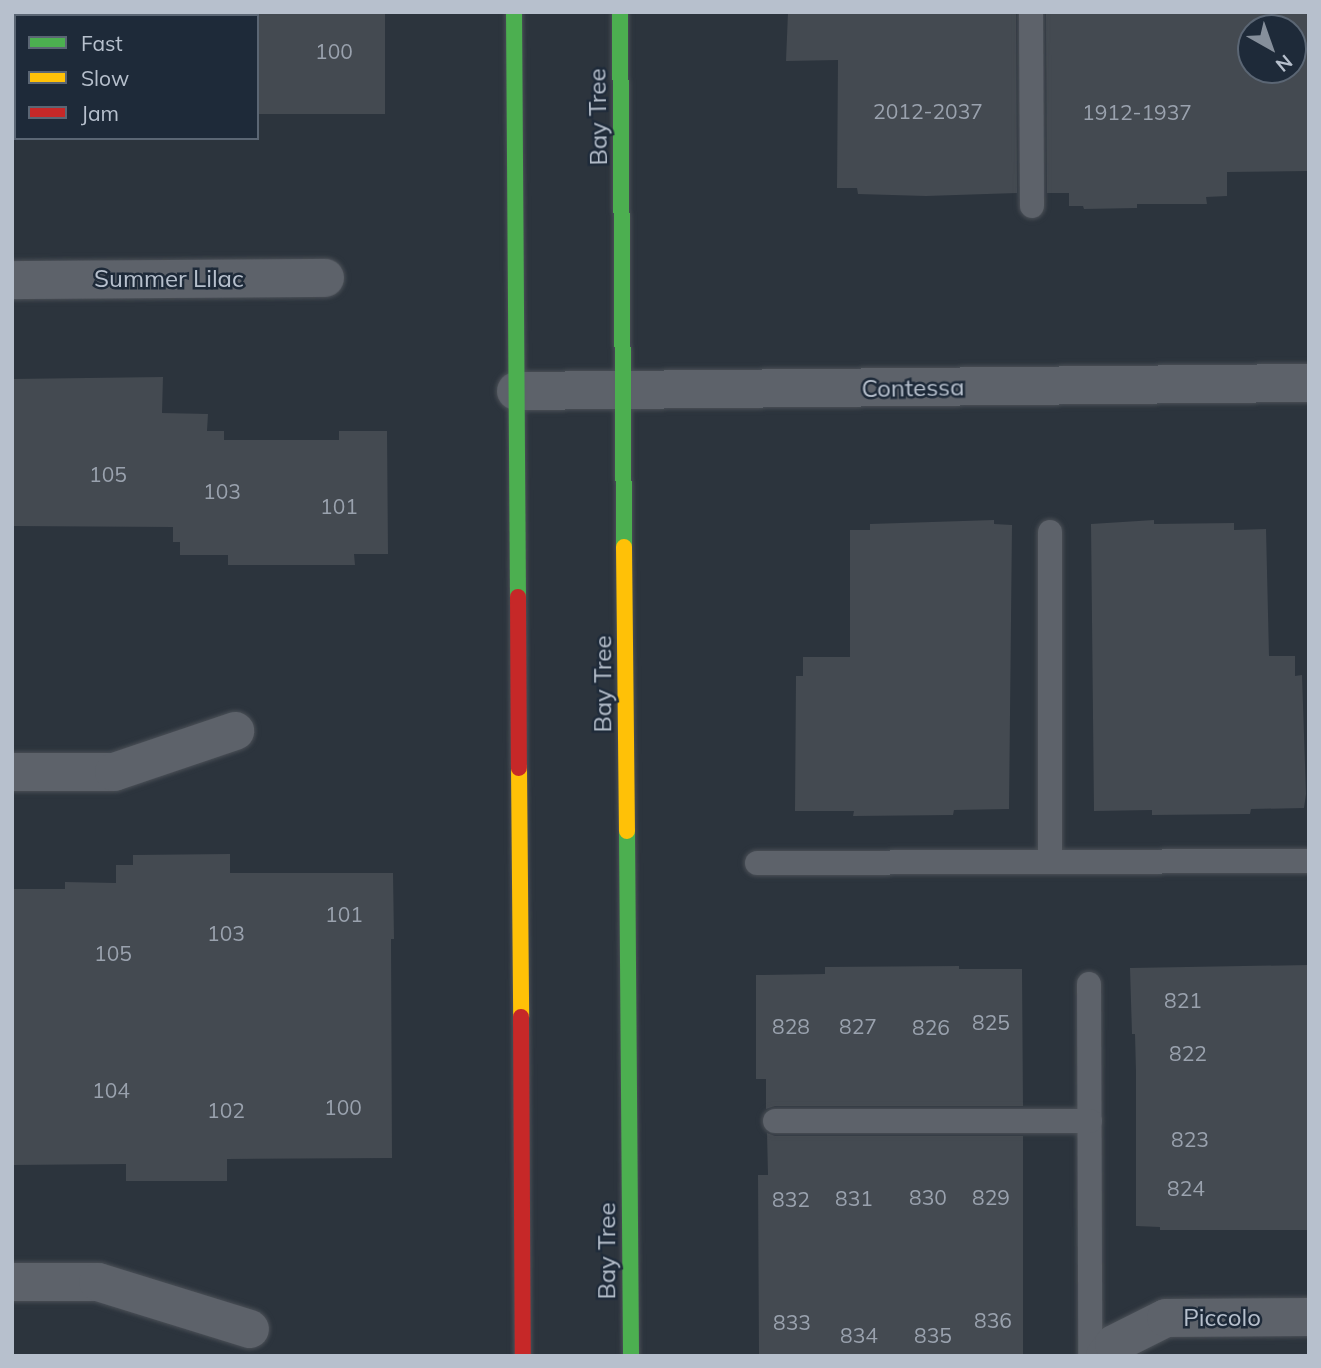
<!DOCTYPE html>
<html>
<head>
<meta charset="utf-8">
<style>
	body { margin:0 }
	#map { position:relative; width:1321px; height:1368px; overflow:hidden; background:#2c343d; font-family:Mulish,sans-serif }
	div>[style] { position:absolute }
	.building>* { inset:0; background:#444a51; transform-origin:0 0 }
	.roads { filter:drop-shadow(0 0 2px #4b5057) drop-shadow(0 0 2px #4b5057) }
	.lane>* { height:24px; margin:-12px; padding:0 12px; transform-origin:12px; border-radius:12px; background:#5d626a }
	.street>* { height:38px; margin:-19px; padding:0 19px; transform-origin:19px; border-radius:19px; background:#5d626a }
	.fast>* { height:16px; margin:-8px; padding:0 8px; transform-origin:8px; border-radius:8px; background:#4caf50 }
	.slow>* { height:16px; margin:-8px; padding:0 8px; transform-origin:8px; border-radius:8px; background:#ffc107 }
	.jam>* { height:16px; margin:-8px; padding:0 8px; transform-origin:8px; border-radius:8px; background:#c62828 }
	span { translate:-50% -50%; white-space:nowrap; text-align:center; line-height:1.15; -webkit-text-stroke:5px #1e2a39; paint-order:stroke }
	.number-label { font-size:21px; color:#9aa2ae }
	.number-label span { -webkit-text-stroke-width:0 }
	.street-label { font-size:24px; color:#b7c0cd }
	.frame { position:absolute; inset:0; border:14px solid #b7c0cd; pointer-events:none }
	.legend { position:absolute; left:14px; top:14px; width:245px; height:126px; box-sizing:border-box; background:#1e2a39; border:2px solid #5b6674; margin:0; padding:9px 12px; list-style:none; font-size:21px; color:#b7c0cd }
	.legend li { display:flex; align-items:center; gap:14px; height:35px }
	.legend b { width:35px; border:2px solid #5b6674 }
	.north { position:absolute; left:1237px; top:14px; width:70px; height:70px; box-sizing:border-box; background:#1e2a39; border:2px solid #5b6674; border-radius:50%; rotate:140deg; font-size:19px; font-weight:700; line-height:28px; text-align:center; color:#b7c0cd }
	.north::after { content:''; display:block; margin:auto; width:24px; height:32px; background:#868f9b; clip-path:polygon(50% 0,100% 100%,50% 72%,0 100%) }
</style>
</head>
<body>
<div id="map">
	<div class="building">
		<div style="left:257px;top:12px;width:128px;height:102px"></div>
		<div style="clip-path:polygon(788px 12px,1016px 12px,1017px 193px,926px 196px,858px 194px,857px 188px,837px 188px,838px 60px,786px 61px)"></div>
		<div style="clip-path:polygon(evenodd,1046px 12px,1309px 12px,1309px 171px,1227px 172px,1227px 196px,1206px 197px,1207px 204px,1137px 204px,1137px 208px,1084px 209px,1083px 206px,1069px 206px,1069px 193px,1047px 193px,1046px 12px,1251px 28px,1293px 28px,1293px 70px,1251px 70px,1251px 28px)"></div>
		<div style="clip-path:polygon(163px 377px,162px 413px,208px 414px,207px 431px,224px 431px,224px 440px,339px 440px,339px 431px,387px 431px,388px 554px,354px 554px,355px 565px,228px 565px,228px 555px,180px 555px,180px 542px,173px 542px,173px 527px,12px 526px,12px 379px)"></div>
		<div style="clip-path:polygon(994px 520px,994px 524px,1012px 525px,1009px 809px,954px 810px,953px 815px,853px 816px,854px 811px,795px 811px,796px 676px,803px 676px,803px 657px,850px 657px,850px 530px,870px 530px,870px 524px)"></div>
		<div style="clip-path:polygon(1154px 520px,1154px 524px,1234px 523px,1234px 530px,1266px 529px,1269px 656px,1295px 656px,1295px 676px,1302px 675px,1306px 794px,1304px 808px,1251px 809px,1250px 814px,1152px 815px,1152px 810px,1094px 811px,1091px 524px)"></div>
		<div style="clip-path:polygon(230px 854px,230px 873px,393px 873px,394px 939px,391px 939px,392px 1158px,227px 1159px,227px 1181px,126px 1181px,126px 1164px,12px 1165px,12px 889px,65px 889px,65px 882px,116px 883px,116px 865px,133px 865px,133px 855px)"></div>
		<div style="clip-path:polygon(1309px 965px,1309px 1230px,1160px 1230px,1160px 1227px,1136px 1226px,1136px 1072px,1135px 1034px,1132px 1034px,1130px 968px)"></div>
		<div style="clip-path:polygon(959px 966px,959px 969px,1022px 969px,1023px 1106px,775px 1106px,766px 1109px,766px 1079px,756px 1079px,756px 975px,825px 974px,825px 967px)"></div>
		<div style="clip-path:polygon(767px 1133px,775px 1136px,1023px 1136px,1023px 1356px,759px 1356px,758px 1175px,768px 1175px)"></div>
	</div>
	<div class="roads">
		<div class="lane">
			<div style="left:1031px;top:12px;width:194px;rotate:89.7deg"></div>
			<div style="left:1050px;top:862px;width:330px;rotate:-90deg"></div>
			<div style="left:757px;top:863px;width:552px;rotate:-0.21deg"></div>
			<div style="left:1089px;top:984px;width:372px;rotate:89.8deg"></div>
			<div style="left:775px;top:1121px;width:315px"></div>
		</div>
		<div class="street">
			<div style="left:12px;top:280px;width:313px;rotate:-0.4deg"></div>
			<div style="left:516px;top:391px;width:793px;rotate:-0.58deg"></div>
			<div style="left:12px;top:772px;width:102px"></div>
			<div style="left:114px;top:772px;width:128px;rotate:-18.7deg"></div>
			<div style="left:12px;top:1282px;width:86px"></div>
			<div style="left:98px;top:1282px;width:159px;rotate:17.2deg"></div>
			<div style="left:1105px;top:1356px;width:15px;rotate:-53deg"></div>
			<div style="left:1114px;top:1344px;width:58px;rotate:-26.6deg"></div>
			<div style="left:1166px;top:1318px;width:143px;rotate:-0.4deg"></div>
		</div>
		<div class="fast">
			<div style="left:514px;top:12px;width:585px;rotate:89.61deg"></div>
			<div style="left:620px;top:12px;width:535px;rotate:89.57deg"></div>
			<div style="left:627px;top:831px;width:525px;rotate:89.56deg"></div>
		</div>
		<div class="slow">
			<div style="left:624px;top:547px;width:284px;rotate:89.4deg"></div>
			<div style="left:519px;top:768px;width:249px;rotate:89.5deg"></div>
		</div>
		<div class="jam">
			<div style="left:518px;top:597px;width:171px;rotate:89.7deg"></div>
			<div style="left:521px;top:1017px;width:339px;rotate:89.7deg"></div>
		</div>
	</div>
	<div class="number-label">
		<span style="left:334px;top:51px">100</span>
		<span style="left:928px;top:111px">2012-2037</span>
		<span style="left:1137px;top:112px">1912-1937</span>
		<span style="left:108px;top:474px">105</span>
		<span style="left:222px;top:491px">103</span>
		<span style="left:339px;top:506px">101</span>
		<span style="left:344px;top:914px">101</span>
		<span style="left:226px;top:933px">103</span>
		<span style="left:113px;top:953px">105</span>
		<span style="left:1183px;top:1000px">821</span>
		<span style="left:991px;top:1022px">825</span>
		<span style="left:791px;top:1026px">828</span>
		<span style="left:858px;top:1026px">827</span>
		<span style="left:931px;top:1027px">826</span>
		<span style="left:1188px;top:1053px">822</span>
		<span style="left:111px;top:1090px">104</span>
		<span style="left:343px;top:1107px">100</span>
		<span style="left:226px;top:1110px">102</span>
		<span style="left:1190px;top:1139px">823</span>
		<span style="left:1186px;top:1188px">824</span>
		<span style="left:928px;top:1197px">830</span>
		<span style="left:991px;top:1197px">829</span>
		<span style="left:854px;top:1198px">831</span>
		<span style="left:791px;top:1199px">832</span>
		<span style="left:993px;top:1320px">836</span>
		<span style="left:792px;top:1322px">833</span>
		<span style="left:859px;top:1335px">834</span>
		<span style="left:933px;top:1335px">835</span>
	</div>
	<div class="street-label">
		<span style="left:598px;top:117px;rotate:-91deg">Bay Tree</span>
		<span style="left:169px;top:279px">Summer Lilac</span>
		<span style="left:913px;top:388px;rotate:-1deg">Contessa</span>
		<span style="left:603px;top:684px;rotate:-90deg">Bay Tree</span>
		<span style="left:607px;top:1251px;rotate:-90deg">Bay Tree</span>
		<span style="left:1222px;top:1318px">Piccolo</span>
	</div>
	<div class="frame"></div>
	<ul class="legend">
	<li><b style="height:9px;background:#4caf50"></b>Fast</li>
	<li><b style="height:9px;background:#ffc107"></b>Slow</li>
	<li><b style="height:9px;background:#c62828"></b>Jam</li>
	</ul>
	<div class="north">N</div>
</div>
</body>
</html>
